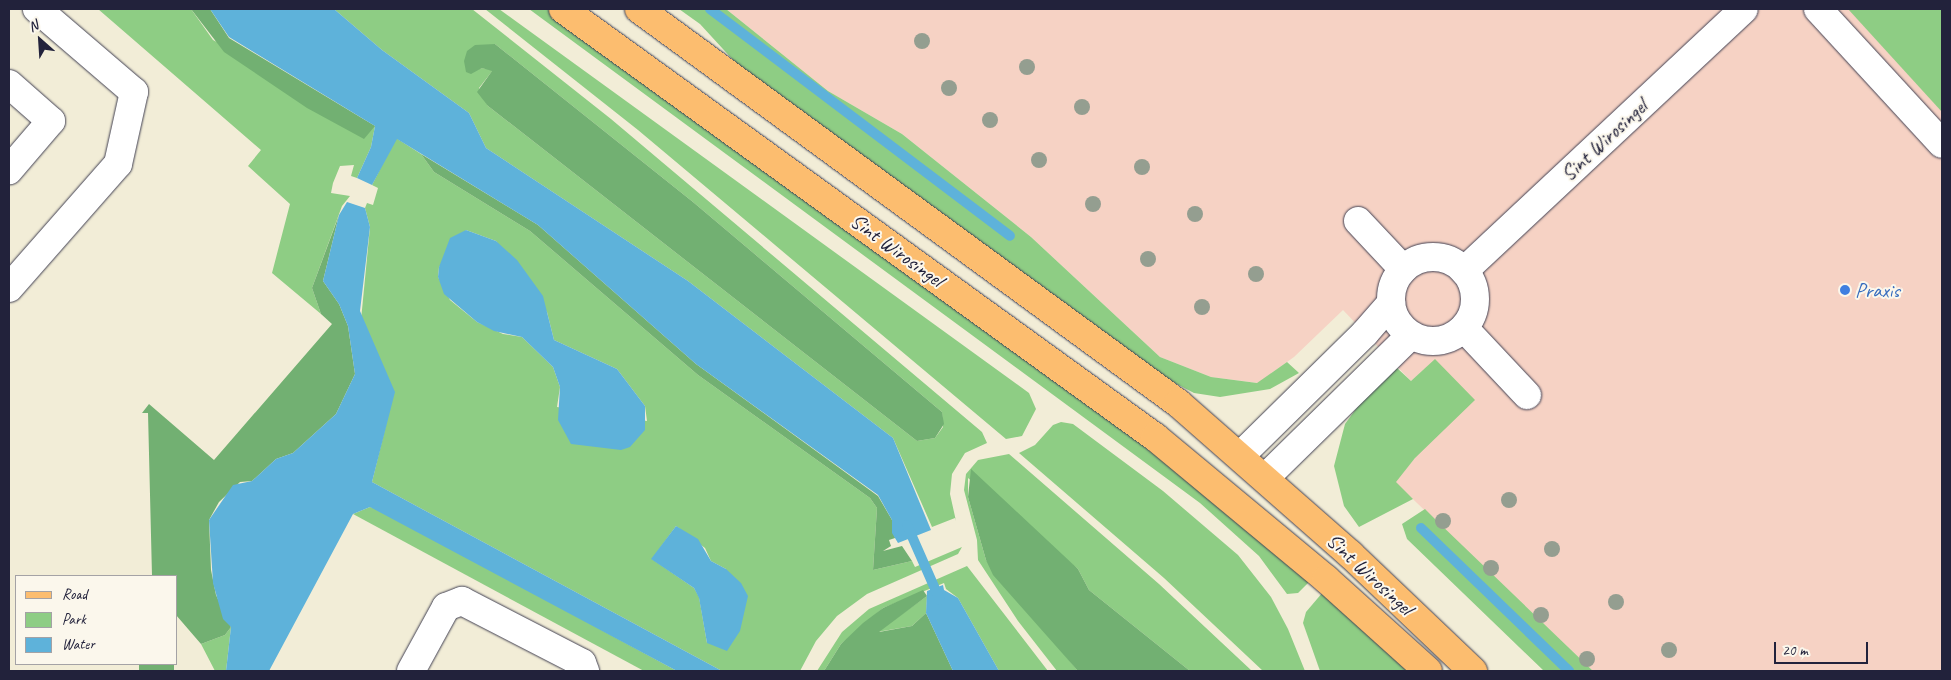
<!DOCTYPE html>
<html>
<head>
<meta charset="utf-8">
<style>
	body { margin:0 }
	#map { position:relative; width:1951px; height:680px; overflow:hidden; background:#f2edd7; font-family:Caveat,sans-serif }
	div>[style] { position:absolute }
	.built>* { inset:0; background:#f6d2c4 }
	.green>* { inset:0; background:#8ecd84 }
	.forest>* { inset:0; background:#72b072; transform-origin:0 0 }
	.water>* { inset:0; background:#5eb2da }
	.stream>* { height:10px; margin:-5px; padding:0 5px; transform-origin:5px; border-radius:5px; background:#5eb2da }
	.roads { filter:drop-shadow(0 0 1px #414052) drop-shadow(0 0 1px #414052) }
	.minor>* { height:28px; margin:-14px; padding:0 14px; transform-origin:14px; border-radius:14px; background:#fff }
	.minor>.ring { margin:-14px; padding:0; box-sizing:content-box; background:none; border:28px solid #fff; border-radius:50% }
	.major>* { height:28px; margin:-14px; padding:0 14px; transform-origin:14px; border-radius:14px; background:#fcbd6f }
	.trees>* { width:16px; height:16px; margin:-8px; border-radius:50%; background:#949e90 }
	.dots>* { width:14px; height:14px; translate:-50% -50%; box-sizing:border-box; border:2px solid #fbf7ec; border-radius:50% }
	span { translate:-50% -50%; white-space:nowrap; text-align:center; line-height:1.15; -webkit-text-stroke:4px #fbf7ec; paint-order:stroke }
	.street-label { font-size:21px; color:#22223b }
	.shop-label { font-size:21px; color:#366cbe }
	.left { translate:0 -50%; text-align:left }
	.frame { position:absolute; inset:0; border:10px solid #22223b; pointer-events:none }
	.legend { position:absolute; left:15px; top:575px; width:162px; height:90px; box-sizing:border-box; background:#fbf7ec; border:1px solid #a4a2a5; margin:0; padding:6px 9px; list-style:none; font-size:15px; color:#22223b }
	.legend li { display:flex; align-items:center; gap:10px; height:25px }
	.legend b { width:25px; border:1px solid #a4a2a5 }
	.north { position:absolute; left:15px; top:15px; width:50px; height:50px; -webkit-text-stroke:4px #fbf7ec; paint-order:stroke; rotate:334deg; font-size:14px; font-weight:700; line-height:20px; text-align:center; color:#22223b }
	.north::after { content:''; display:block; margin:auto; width:18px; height:22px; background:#22223b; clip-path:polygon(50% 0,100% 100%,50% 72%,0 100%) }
	.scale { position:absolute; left:1774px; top:642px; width:94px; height:22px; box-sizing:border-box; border:2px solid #22223b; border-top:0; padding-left:6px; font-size:15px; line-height:18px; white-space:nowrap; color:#22223b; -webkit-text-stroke:4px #fbf7ec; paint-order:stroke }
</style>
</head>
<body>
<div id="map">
	<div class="built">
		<div style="clip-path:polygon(726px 9px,1876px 9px,1942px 82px,1942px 671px,1593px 671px,1395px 482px,1415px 458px,1435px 360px,1411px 381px,1343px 310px,1294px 357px,1258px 383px,1211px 377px,1160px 357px,1031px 237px,902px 134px,828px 91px)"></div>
	</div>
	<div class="green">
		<div style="clip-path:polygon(98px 9px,191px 9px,213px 40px,375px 126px,371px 147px,357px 178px,351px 176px,354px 165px,340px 166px,333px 183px,331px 193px,350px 196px,342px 206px,312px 288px,321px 314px,272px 273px,290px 204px,248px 166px,261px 150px)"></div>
		<div style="clip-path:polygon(evenodd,334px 9px,472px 9px,611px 119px,982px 432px,987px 443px,965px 453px,952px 474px,950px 494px,956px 521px,955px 518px,932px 527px,893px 438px,688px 281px,486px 148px,469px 113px,382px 50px,334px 9px,495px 44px,693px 202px,942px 412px,943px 427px,935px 438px,917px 441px,488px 106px,479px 88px,493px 70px,482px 68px,470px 72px,495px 44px)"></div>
		<div style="clip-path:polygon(485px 9px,499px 9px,1029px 393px,1036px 409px,1022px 436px,1006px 439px,638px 130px)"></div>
		<div style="clip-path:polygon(529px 9px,548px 9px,1118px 422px,1311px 580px,1298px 593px,1287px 594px,1259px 556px,1200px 503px)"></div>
		<div style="clip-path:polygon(679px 9px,726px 9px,828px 91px,902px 134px,1031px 237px,1160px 357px,1211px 377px,1257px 383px,1287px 362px,1299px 373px,1270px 389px,1220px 397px,1194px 393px,1167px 379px,745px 73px,700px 24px)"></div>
		<div style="clip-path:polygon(1848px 9px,1942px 9px,1942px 112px)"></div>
		<div style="clip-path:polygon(evenodd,396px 138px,421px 154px,434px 172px,530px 231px,698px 375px,870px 498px,877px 508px,873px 570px,912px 561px,915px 567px,962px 547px,958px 554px,867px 594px,837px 616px,816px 641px,800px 671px,722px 671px,372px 482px,394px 392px,361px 320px,370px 227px,365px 208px,367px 203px,373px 205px,378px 188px,372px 185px,396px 138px,466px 230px,496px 241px,547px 312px,554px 340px,617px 369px,645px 406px,647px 421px,557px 407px,560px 387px,553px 367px,522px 337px,503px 334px,477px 322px,450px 300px,438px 277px,439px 267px,466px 230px,396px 138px,676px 526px,705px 548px,711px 561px,726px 569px,707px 643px,699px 597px,694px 588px,652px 559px,676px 526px)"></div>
		<div style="clip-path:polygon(1435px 359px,1475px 400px,1415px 458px,1396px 482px,1413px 499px,1359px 527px,1344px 506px,1334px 466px,1345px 424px,1361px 402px,1397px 368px,1411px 381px)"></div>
		<div style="clip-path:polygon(1061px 422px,1073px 424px,1163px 491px,1238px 555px,1271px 597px,1288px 629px,1305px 671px,1263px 671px,1164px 578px,1019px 453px,1035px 445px,1053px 425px)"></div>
		<div style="clip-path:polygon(1009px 454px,1159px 584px,1252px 671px,1190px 671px,1089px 590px,1078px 569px,968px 478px,968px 497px,986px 560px,1078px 671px,1057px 671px,1018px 621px,978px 560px,977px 540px,964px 490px,966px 474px,978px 460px)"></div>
		<div style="clip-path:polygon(370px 507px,379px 509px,677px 671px,644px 671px,353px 514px)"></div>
		<div style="clip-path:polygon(1425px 509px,1437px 521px,1593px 671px,1544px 671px,1407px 539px,1402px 524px)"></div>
		<div style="clip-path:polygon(967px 566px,1048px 671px,999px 671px,958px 598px,946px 589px,944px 583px,883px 608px,841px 644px,824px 671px,817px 671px,842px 632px,869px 609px)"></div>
		<div style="clip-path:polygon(1323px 592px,1414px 671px,1320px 671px,1303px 623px,1306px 612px)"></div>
		<div style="clip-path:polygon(927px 596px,926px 613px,912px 626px,877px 632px)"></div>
		<div style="clip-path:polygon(231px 627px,226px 671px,215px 671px,201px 644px,225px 635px)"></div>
	</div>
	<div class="forest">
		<div style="clip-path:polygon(191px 9px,210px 9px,229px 38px,375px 126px,364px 139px,307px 108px,224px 52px)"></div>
		<div style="clip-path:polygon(495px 44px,693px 202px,942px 412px,944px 424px,935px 438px,917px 441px,488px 106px,477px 92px,492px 71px,482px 68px,471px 74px,466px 72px,464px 61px,467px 51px,475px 45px)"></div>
		<div style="clip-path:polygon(421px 154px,538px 225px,696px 364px,878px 496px,892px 520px,895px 538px,889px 540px,891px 546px,883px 551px,902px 546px,912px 561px,873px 570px,877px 508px,870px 498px,698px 375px,530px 231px,434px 172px)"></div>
		<div style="clip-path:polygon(339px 215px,323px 281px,339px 304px,348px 326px,355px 374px,336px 414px,293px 453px,276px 459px,252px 481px,240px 482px,219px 502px,209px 520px,211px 570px,216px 595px,231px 627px,225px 635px,201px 644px,176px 615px,176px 576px,152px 576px,148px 413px,142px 413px,149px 404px,214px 460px,332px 324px,321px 314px,312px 288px)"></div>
		<div style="clip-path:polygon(971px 469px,1078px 569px,1089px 590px,1190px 671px,1078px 671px,993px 575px,986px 560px,968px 497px)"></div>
		<div style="clip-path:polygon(923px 590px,927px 596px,879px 632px,912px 626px,926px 613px,953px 671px,824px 671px,841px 644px,863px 623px,883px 608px)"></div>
		<div style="left:139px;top:664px;width:35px;height:7px"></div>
	</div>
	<div class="water">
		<div style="clip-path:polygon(210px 9px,334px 9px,382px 50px,469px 113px,486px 148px,688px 281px,893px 438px,931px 530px,898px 543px,892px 533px,892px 520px,878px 495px,696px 364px,538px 225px,397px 139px,372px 185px,357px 178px,371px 147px,375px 126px,229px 37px)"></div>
		<div style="clip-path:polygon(347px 202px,365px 208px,370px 227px,360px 311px,395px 392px,372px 482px,722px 671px,677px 671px,370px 507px,353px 514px,269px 671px,226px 671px,231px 627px,223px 619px,213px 583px,209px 520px,233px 485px,252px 481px,276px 459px,293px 453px,336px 414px,355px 374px,348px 326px,339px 304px,323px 281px,339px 215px)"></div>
		<div style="clip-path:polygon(466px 230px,496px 241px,517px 260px,543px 296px,554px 340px,617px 369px,645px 406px,645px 430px,630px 447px,621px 450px,571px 444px,558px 420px,560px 387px,553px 367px,522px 337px,494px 331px,477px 322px,444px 294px,438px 277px,439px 267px,450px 238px)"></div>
		<div style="clip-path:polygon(676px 526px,698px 539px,711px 561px,726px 569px,741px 583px,748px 596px,740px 631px,727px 651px,707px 643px,699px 598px,694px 588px,651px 559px)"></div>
		<div style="clip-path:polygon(943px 585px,944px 590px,958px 598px,999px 671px,953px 671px,926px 613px,927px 591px)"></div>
	</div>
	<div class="stream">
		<div style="left:710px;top:9px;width:376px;rotate:37.1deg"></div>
		<div style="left:907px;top:525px;width:82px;rotate:66.3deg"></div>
		<div style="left:1421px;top:528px;width:206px;rotate:44deg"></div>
	</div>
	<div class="roads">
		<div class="minor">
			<div style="left:1818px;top:9px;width:183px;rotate:47.4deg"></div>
			<div style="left:9px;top:84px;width:56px;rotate:41.4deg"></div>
			<div style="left:51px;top:121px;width:65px;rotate:130.6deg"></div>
			<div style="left:1358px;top:221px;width:66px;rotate:46.8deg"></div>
			<div class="ring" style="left:1391px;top:257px;width:56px;height:56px"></div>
			<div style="left:1464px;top:271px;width:383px;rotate:-43.1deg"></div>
			<div style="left:9px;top:288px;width:165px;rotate:-48.7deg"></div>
			<div style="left:118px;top:164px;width:74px;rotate:-77.5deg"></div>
			<div style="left:134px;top:92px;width:128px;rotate:-139.4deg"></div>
			<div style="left:1464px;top:328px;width:92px;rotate:46.8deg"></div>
			<div style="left:1240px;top:456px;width:175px;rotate:-44.5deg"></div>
			<div style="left:1365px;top:333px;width:40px;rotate:-49deg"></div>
			<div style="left:1265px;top:478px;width:204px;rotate:-44.4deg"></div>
			<div style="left:411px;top:671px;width:73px;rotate:-61.3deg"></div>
			<div style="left:446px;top:607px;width:17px;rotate:-21deg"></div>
			<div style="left:462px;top:601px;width:135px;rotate:27.3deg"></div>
			<div style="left:582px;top:663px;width:9px;rotate:69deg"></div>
		</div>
		<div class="major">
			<div style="left:563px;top:9px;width:731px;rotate:35.87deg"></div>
			<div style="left:1155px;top:437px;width:222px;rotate:39.7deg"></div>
			<div style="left:1326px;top:579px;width:137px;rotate:42deg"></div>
			<div style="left:639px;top:9px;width:668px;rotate:36.17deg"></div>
			<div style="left:1178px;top:403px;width:229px;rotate:41.3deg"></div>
			<div style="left:1350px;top:554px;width:170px;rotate:43.6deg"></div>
		</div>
	</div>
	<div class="trees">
		<div style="left:922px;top:41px"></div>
		<div style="left:1027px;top:67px"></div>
		<div style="left:949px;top:88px"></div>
		<div style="left:1082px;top:107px"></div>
		<div style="left:990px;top:120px"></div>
		<div style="left:1039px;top:160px"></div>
		<div style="left:1142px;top:167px"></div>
		<div style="left:1093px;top:204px"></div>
		<div style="left:1195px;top:214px"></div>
		<div style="left:1148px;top:259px"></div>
		<div style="left:1256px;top:274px"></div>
		<div style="left:1202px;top:307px"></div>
		<div style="left:1509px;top:500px"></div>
		<div style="left:1443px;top:521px"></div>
		<div style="left:1552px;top:549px"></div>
		<div style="left:1491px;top:568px"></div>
		<div style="left:1616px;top:602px"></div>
		<div style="left:1541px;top:615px"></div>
		<div style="left:1669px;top:650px"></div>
		<div style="left:1587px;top:659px"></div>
	</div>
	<div class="dots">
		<div style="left:1845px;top:290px;background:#3f7fe0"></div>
	</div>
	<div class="street-label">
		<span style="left:1604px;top:140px;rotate:-43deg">Sint Wirosingel</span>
		<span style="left:897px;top:250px;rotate:36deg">Sint Wirosingel</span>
		<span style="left:1370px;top:574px;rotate:43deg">Sint Wirosingel</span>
	</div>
	<div class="shop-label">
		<span class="left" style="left:1855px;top:290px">Praxis</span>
	</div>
	<div class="frame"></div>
	<ul class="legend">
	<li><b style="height:6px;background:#fcbd6f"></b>Road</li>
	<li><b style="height:14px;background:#8ecd84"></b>Park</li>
	<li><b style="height:14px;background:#5eb2da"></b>Water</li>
	</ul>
	<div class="north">N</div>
	<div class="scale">20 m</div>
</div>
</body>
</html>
